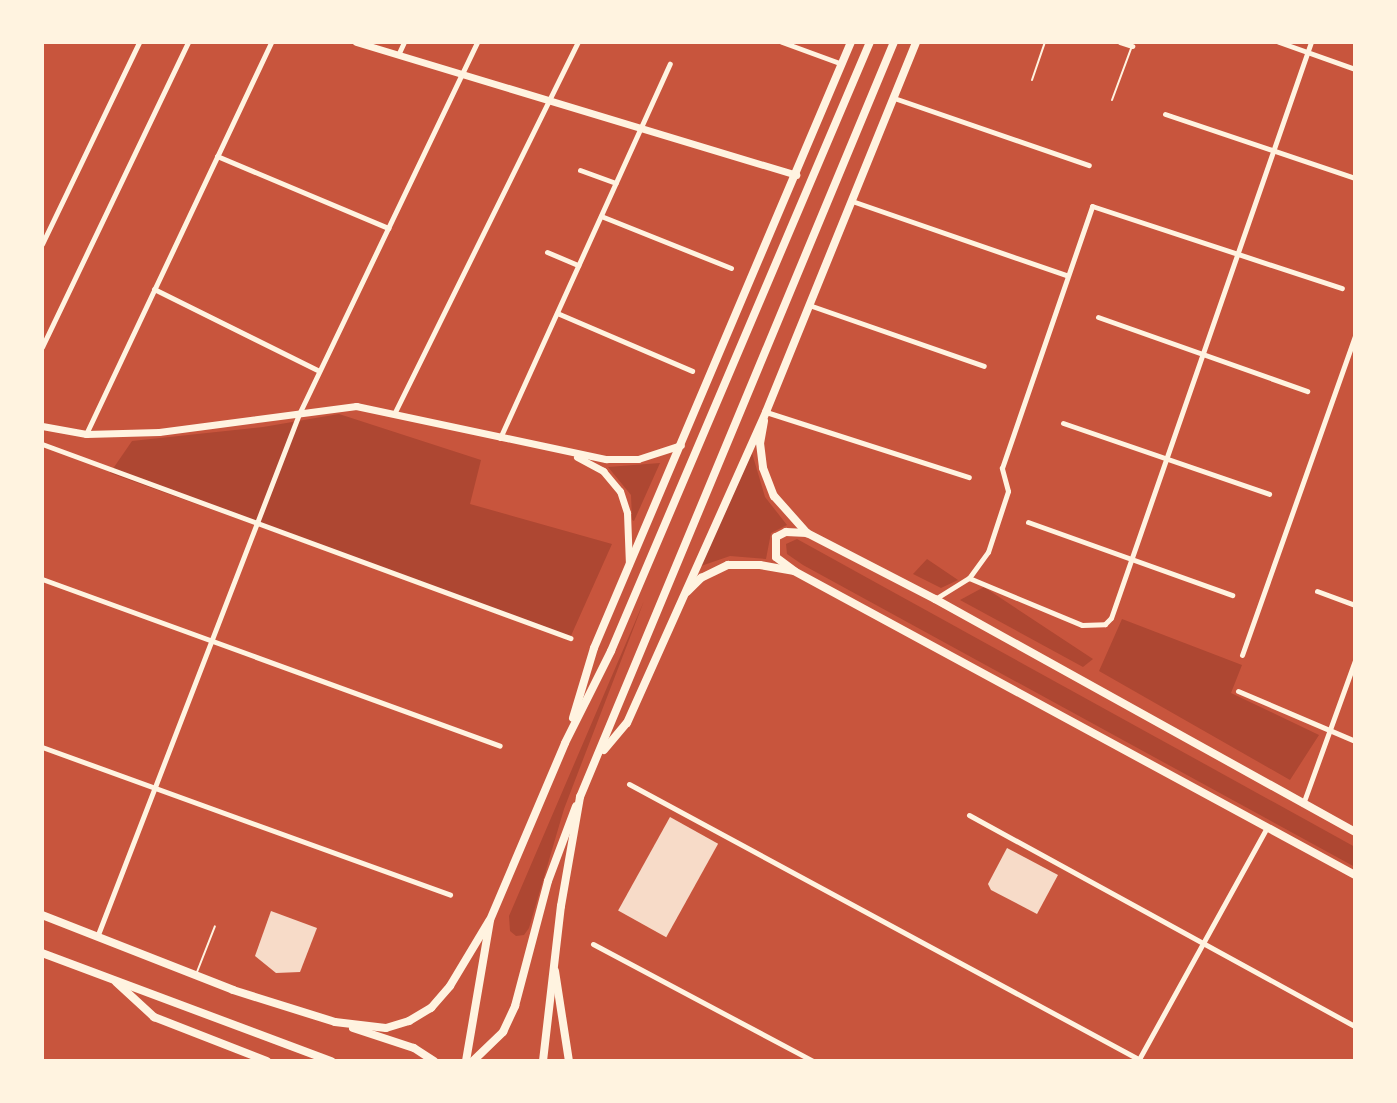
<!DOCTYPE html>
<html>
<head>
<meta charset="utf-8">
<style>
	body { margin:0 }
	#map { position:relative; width:1397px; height:1103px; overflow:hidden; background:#c8553d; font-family:Barlow,sans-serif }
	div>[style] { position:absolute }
	.green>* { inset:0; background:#ae4732 }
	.building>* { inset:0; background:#f7dbc8; transform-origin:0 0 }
	.service>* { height:2px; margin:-1px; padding:0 1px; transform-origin:1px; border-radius:1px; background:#fff3e0 }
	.minor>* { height:5px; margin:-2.5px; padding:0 2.5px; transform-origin:2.5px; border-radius:2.5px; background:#fff3e0 }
	.tertiary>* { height:7px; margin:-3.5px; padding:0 3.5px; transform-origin:3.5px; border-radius:3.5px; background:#fff3e0 }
	.secondary>* { height:8px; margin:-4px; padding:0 4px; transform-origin:4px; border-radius:4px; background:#fff3e0 }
	.primary>* { height:8px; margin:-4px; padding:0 4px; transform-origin:4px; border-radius:4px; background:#fff3e0 }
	span { translate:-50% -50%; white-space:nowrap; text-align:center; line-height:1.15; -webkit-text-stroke:4.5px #fff3e0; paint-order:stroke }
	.frame { position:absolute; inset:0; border:44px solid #fff3e0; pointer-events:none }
</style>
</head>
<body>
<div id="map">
	<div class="green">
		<div style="clip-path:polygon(339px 414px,481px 460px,470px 504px,612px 544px,570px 638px,110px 473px,132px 441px,263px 427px)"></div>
		<div style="clip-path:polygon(752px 453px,765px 497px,787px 525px,771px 533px,766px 559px,730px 556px,701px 566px)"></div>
		<div style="clip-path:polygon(660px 463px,634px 521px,632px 520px,631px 495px,608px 467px)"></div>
		<div style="clip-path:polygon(797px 539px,1355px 847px,1355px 867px,803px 565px,787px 554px,786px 544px)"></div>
		<div style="clip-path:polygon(927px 559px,958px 580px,941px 588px,913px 574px)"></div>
		<div style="clip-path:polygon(984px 587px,1093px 659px,1083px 667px,960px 600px)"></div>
		<div style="clip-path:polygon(644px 601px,564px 809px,529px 928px,524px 935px,516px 936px,510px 931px,509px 916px)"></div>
		<div style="clip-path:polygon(1122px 619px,1242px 665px,1231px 693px,1319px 735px,1290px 780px,1099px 671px)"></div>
	</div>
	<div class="building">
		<div style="left:670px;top:817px;width:55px;height:107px;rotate:29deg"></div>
		<div style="clip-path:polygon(1007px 848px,1058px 875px,1037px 914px,991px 890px,988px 884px)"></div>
		<div style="clip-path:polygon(271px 911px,317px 928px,300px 972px,276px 973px,255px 956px)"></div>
	</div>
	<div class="service">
		<div style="left:1032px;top:80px;width:40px;rotate:-71.1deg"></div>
		<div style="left:1112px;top:100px;width:58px;rotate:-69.7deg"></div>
		<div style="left:197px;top:972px;width:49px;rotate:-68.6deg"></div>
	</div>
	<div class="minor">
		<div style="left:782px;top:42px;width:64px;rotate:20.1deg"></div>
		<div style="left:1120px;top:42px;width:13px;rotate:18deg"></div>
		<div style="left:1279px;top:42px;width:81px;rotate:19.6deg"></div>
		<div style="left:398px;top:55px;width:14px;rotate:-65deg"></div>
		<div style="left:894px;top:98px;width:206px;rotate:19deg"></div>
		<div style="left:1165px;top:114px;width:200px;rotate:18.6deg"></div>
		<div style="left:217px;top:156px;width:186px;rotate:22.8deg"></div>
		<div style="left:580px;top:170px;width:38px;rotate:20deg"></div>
		<div style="left:852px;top:201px;width:226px;rotate:19.1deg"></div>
		<div style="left:601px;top:216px;width:140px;rotate:21.8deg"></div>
		<div style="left:42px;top:244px;width:224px;rotate:-64.3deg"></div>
		<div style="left:547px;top:252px;width:34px;rotate:23deg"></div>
		<div style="left:154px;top:289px;width:184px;rotate:26.4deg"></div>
		<div style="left:809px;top:305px;width:185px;rotate:19.2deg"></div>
		<div style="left:557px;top:313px;width:147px;rotate:23.2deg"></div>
		<div style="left:1098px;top:317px;width:222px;rotate:19.5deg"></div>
		<div style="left:42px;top:347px;width:338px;rotate:-64.4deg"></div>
		<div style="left:766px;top:412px;width:213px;rotate:17.8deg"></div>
		<div style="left:394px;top:414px;width:415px;rotate:-63.7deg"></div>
		<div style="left:1063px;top:423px;width:218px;rotate:19deg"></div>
		<div style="left:86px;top:434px;width:433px;rotate:-64.7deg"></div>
		<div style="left:500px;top:438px;width:411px;rotate:-65.6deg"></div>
		<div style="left:42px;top:444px;width:563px;rotate:20.17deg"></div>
		<div style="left:1028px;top:522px;width:217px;rotate:19.7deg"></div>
		<div style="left:969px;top:578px;width:122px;rotate:22.6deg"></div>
		<div style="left:1082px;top:625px;width:23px;rotate:-2deg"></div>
		<div style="left:1105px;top:624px;width:8px;rotate:-45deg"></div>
		<div style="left:1111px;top:618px;width:610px;rotate:-70.85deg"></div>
		<div style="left:42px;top:579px;width:487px;rotate:20deg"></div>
		<div style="left:1317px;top:591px;width:40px;rotate:20.2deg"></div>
		<div style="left:935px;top:599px;width:40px;rotate:-32deg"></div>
		<div style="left:969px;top:578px;width:32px;rotate:-54deg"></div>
		<div style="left:988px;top:552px;width:64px;rotate:-71.8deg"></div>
		<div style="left:1008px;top:491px;width:24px;rotate:-105deg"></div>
		<div style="left:1002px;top:468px;width:277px;rotate:-71deg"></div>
		<div style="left:1092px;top:206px;width:263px;rotate:18.2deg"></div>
		<div style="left:1242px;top:655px;width:338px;rotate:-70.5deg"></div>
		<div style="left:1238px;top:691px;width:127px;rotate:23.1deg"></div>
		<div style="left:42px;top:747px;width:434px;rotate:19.9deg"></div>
		<div style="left:629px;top:784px;width:583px;rotate:28.37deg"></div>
		<div style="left:1303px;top:804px;width:153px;rotate:-70.1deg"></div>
		<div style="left:969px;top:815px;width:440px;rotate:28.7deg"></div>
		<div style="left:97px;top:937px;width:561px;rotate:-68.88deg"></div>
		<div style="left:299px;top:414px;width:412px;rotate:-64.4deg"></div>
		<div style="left:593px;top:944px;width:249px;rotate:28deg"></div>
		<div style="left:1138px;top:1061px;width:267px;rotate:-61.1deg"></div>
	</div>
	<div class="tertiary">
		<div style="left:356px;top:42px;width:460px;rotate:16.8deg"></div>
		<div style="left:42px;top:426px;width:45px;rotate:10.3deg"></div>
		<div style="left:86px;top:434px;width:73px;rotate:-1.6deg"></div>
		<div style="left:159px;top:432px;width:199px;rotate:-7.5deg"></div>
		<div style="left:356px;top:406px;width:256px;rotate:12deg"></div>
		<div style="left:606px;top:459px;width:32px"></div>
		<div style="left:638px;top:459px;width:45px;rotate:-18deg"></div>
		<div style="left:577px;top:457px;width:30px;rotate:28deg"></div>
		<div style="left:603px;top:471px;width:26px;rotate:50deg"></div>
		<div style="left:620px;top:491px;width:23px;rotate:72deg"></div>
		<div style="left:627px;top:513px;width:51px;rotate:87.8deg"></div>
	</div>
	<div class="secondary">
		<div style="left:764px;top:421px;width:22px;rotate:100deg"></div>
		<div style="left:760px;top:443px;width:25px;rotate:83deg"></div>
		<div style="left:763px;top:468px;width:30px;rotate:69deg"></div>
		<div style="left:774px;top:496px;width:50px;rotate:48.3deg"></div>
		<div style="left:807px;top:533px;width:144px;rotate:27.3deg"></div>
		<div style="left:935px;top:599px;width:480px;rotate:29deg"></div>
		<div style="left:793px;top:570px;width:21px;rotate:-143deg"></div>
		<div style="left:776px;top:557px;width:20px;rotate:-90deg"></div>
		<div style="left:776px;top:537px;width:11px;rotate:-27deg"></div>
		<div style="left:786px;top:532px;width:21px;rotate:3deg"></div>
		<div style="left:687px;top:592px;width:20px;rotate:-45deg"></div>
		<div style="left:701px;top:578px;width:30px;rotate:-26deg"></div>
		<div style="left:728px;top:565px;width:32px"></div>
		<div style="left:760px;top:565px;width:35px;rotate:10deg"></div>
		<div style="left:794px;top:571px;width:638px;rotate:28.45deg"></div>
		<div style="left:42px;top:915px;width:205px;rotate:21.4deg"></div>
		<div style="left:233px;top:990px;width:107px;rotate:17.4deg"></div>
		<div style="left:335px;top:1022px;width:51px;rotate:6.7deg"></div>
		<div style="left:386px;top:1028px;width:24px;rotate:-17deg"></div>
		<div style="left:409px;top:1021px;width:26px;rotate:-31deg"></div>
		<div style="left:431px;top:1008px;width:29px;rotate:-49deg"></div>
		<div style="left:450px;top:986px;width:76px;rotate:-59deg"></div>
		<div style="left:42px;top:953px;width:309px;rotate:20.5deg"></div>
		<div style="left:555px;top:971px;width:91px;rotate:81.2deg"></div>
		<div style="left:116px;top:982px;width:52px;rotate:42.6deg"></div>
		<div style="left:154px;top:1017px;width:121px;rotate:21.3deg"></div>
		<div style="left:353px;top:1028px;width:64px;rotate:18.2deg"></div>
		<div style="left:414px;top:1048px;width:24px;rotate:33deg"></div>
		<div style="left:473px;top:1061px;width:42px;rotate:-44deg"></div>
		<div style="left:503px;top:1032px;width:29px;rotate:-65deg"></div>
		<div style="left:515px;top:1006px;width:129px;rotate:-75.2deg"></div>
		<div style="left:548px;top:881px;width:80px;rotate:-69.5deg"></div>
	</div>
	<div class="primary">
		<div style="left:573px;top:718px;width:73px;rotate:-73.3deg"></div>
		<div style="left:594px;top:648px;width:658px;rotate:-67.02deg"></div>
		<div style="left:604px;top:750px;width:35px;rotate:-50deg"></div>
		<div style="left:627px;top:723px;width:341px;rotate:-65.9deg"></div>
		<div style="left:766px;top:412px;width:399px;rotate:-67.9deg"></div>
		<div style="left:466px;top:1061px;width:143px;rotate:-80.3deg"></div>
		<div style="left:490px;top:920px;width:192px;rotate:-67deg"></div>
		<div style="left:565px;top:743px;width:103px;rotate:-63.4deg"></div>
		<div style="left:611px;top:651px;width:662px;rotate:-66.96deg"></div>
		<div style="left:543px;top:1061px;width:156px;rotate:-83.4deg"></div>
		<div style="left:561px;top:906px;width:111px;rotate:-80.1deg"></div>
		<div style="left:580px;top:797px;width:818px;rotate:-67.42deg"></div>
	</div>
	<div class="frame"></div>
</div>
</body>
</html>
